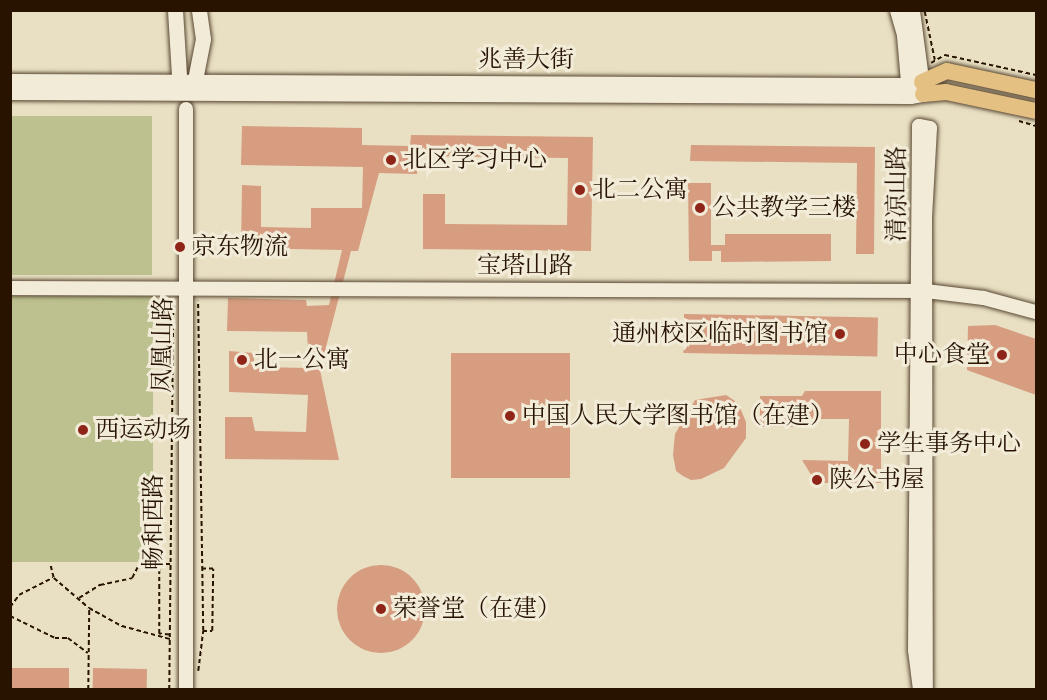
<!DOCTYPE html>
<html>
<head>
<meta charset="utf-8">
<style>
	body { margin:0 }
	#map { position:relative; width:1047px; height:700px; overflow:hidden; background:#e9e0c3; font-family:Alegreya,"Noto Serif SC",serif }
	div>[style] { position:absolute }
	.green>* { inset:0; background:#bcc18f; transform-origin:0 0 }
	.building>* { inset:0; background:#d69d80; transform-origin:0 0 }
	.round { border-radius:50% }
	.path>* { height:1.5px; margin-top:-0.75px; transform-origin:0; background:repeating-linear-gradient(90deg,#271300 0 4.5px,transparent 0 7.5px) }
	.roads { filter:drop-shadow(0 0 2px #584631) drop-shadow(0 0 2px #584631) }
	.tertiary>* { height:14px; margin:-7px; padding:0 7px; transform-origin:7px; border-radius:7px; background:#f1ebd8 }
	.secondary>* { height:15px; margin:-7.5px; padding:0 7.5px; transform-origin:7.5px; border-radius:7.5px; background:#f1ebd8 }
	.primary>* { height:16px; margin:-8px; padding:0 8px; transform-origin:8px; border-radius:8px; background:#e4c082 }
	.dots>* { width:16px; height:16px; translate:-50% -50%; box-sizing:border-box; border:3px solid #f1ebd8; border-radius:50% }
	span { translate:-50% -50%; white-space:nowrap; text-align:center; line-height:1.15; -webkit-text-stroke:6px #f1ebd8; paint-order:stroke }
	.street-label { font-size:24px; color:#271300 }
	.poi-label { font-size:24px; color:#271300 }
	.left { translate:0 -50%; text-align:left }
	.right { translate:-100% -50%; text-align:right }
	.frame { position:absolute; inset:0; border:12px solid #271300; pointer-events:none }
</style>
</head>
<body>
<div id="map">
	<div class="green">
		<div style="left:11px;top:116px;width:141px;height:159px"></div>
		<div style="left:11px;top:296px;width:142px;height:266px"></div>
	</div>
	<div class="building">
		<div style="clip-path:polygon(242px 126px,362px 128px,362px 145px,410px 146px,411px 135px,593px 137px,591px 251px,423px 249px,423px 194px,445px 194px,445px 224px,567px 225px,568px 158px,417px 156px,417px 174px,379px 173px,358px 251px,351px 251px,320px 370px,339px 460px,225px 459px,225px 417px,252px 417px,255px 431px,306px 432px,308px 395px,229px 392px,229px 351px,254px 353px,254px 367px,309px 368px,307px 332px,227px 331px,228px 298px,306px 300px,307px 306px,329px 305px,342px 250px,241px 248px,242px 185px,261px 186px,261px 227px,311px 228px,311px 208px,362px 208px,363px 167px,241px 165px)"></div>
		<div style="clip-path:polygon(691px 145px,875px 147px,874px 254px,856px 254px,857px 163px,690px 161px)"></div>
		<div style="clip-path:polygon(688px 183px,711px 183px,711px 245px,725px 245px,725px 234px,831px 234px,831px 261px,721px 262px,721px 251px,712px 251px,712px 261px,689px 261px)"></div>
		<div style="left:684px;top:314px;width:194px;height:39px;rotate:1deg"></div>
		<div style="clip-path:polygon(995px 325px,1036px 339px,1036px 395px,967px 370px,968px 326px)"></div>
		<div style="left:451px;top:353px;width:119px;height:125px"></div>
		<div style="clip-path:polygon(805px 391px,881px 391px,881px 483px,816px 483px,802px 460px,848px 461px,849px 419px,795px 419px,795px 427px,760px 427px,760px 396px,802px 396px)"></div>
		<div style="clip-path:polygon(726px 395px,738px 403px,746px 422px,746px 438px,724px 468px,701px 479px,691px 480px,683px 476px,676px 471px,673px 455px,675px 434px,695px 400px)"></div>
		<div class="round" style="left:337px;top:565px;width:88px;height:88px"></div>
		<div style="left:69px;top:668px;width:22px;height:59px;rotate:90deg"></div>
		<div style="left:93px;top:668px;width:54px;height:22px;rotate:1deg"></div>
	</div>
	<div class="path">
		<div style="left:925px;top:12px;width:49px;rotate:78.2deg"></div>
		<div style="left:931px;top:63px;width:16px;rotate:-30deg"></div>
		<div style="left:945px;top:55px;width:93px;rotate:12.4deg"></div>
		<div style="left:1019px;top:121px;width:18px;rotate:16deg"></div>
		<div style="left:51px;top:566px;width:12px;rotate:76deg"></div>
		<div style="left:54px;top:578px;width:46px;rotate:40.6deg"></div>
		<div style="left:89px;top:608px;width:38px;rotate:29deg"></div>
		<div style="left:122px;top:626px;width:50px;rotate:15.2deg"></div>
		<div style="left:79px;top:598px;width:25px;rotate:-32deg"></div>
		<div style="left:100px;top:585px;width:33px;rotate:-12deg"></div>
		<div style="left:132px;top:578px;width:13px;rotate:-63deg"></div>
		<div style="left:10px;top:607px;width:15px;rotate:-53deg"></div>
		<div style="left:19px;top:595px;width:38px;rotate:-27deg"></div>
		<div style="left:10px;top:616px;width:50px;rotate:26.1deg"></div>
		<div style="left:55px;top:638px;width:13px"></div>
		<div style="left:68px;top:638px;width:25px;rotate:37deg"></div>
		<div style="left:203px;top:631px;width:9px"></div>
		<div style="left:212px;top:631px;width:62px;rotate:-89.1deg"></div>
		<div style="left:213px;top:569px;width:10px;rotate:180deg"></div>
		<div style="left:169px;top:635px;width:10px;rotate:-174deg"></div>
		<div style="left:159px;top:634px;width:70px;rotate:-90deg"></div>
		<div style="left:159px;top:564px;width:11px"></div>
		<div style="left:198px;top:671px;width:40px;rotate:-82.9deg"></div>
		<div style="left:203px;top:631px;width:330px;rotate:-90.9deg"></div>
		<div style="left:88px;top:690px;width:81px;rotate:-89.3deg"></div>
		<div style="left:169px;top:690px;width:388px;rotate:-89.4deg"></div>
	</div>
	<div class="roads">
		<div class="tertiary">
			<div style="left:10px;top:288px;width:916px;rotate:0.19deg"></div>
			<div style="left:926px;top:291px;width:58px;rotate:6.9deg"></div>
			<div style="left:984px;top:298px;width:54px;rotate:15.1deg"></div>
			<div style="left:186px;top:690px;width:581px;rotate:-90deg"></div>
			<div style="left:920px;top:690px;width:40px;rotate:-97.1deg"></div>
			<div style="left:915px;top:650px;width:524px;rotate:-89.56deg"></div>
			<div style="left:919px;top:126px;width:11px;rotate:10deg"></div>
			<div style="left:930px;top:128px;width:89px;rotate:93.2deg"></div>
			<div style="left:925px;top:217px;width:473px;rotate:89.9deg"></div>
		</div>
		<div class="secondary">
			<div style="left:175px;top:10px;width:81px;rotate:86.5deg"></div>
			<div style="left:897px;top:10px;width:26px;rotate:74deg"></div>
			<div style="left:904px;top:35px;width:58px;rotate:85.1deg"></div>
			<div style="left:10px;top:81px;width:857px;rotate:0.27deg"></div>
			<div style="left:867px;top:85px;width:41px"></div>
			<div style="left:908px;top:85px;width:14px;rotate:-12deg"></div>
			<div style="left:193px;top:90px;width:52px;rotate:-78.9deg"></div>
			<div style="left:203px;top:39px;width:29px;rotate:-98deg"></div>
			<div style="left:10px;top:92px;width:900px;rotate:0.25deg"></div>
			<div style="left:910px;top:96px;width:13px;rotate:-9deg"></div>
			<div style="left:923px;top:94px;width:85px;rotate:-97.5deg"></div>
		</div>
		<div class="primary">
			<div style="left:922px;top:82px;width:27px;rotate:-24deg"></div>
			<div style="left:947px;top:71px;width:91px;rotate:12.1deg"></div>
			<div style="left:923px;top:94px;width:23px;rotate:-5deg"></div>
			<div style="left:946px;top:92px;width:92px;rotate:11.9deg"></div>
		</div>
	</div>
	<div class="dots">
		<div style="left:391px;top:160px;background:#8f2418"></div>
		<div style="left:580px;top:190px;background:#8f2418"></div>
		<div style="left:700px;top:208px;background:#8f2418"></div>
		<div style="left:180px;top:247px;background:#8f2418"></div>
		<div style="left:840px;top:334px;background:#8f2418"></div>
		<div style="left:1002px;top:355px;background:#8f2418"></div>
		<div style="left:242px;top:360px;background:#8f2418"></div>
		<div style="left:510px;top:416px;background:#8f2418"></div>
		<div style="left:83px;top:430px;background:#8f2418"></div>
		<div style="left:865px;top:444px;background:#8f2418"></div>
		<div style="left:817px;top:480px;background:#8f2418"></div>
		<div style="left:381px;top:609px;background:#8f2418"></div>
	</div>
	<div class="street-label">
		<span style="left:526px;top:60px">兆善大街</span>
		<span style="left:897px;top:194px;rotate:-90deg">清凉山路</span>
		<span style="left:525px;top:266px">宝塔山路</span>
		<span style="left:163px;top:345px;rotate:-89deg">凤凰山路</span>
		<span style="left:154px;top:522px;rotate:-90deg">畅和西路</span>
	</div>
	<div class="poi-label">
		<span class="left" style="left:403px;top:160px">北区学习中心</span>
		<span class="left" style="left:592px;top:190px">北二公寓</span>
		<span class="left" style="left:712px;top:208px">公共教学三楼</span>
		<span class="left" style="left:192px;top:247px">京东物流</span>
		<span class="right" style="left:828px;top:334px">通州校区临时图书馆</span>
		<span class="right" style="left:990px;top:355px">中心食堂</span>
		<span class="left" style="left:254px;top:360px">北一公寓</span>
		<span class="left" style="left:522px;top:416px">中国人民大学图书馆（在建）</span>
		<span class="left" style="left:95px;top:430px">西运动场</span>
		<span class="left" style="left:877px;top:444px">学生事务中心</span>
		<span class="left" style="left:829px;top:480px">陕公书屋</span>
		<span class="left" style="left:393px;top:609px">荣誉堂（在建）</span>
	</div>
	<div class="frame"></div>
</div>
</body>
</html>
